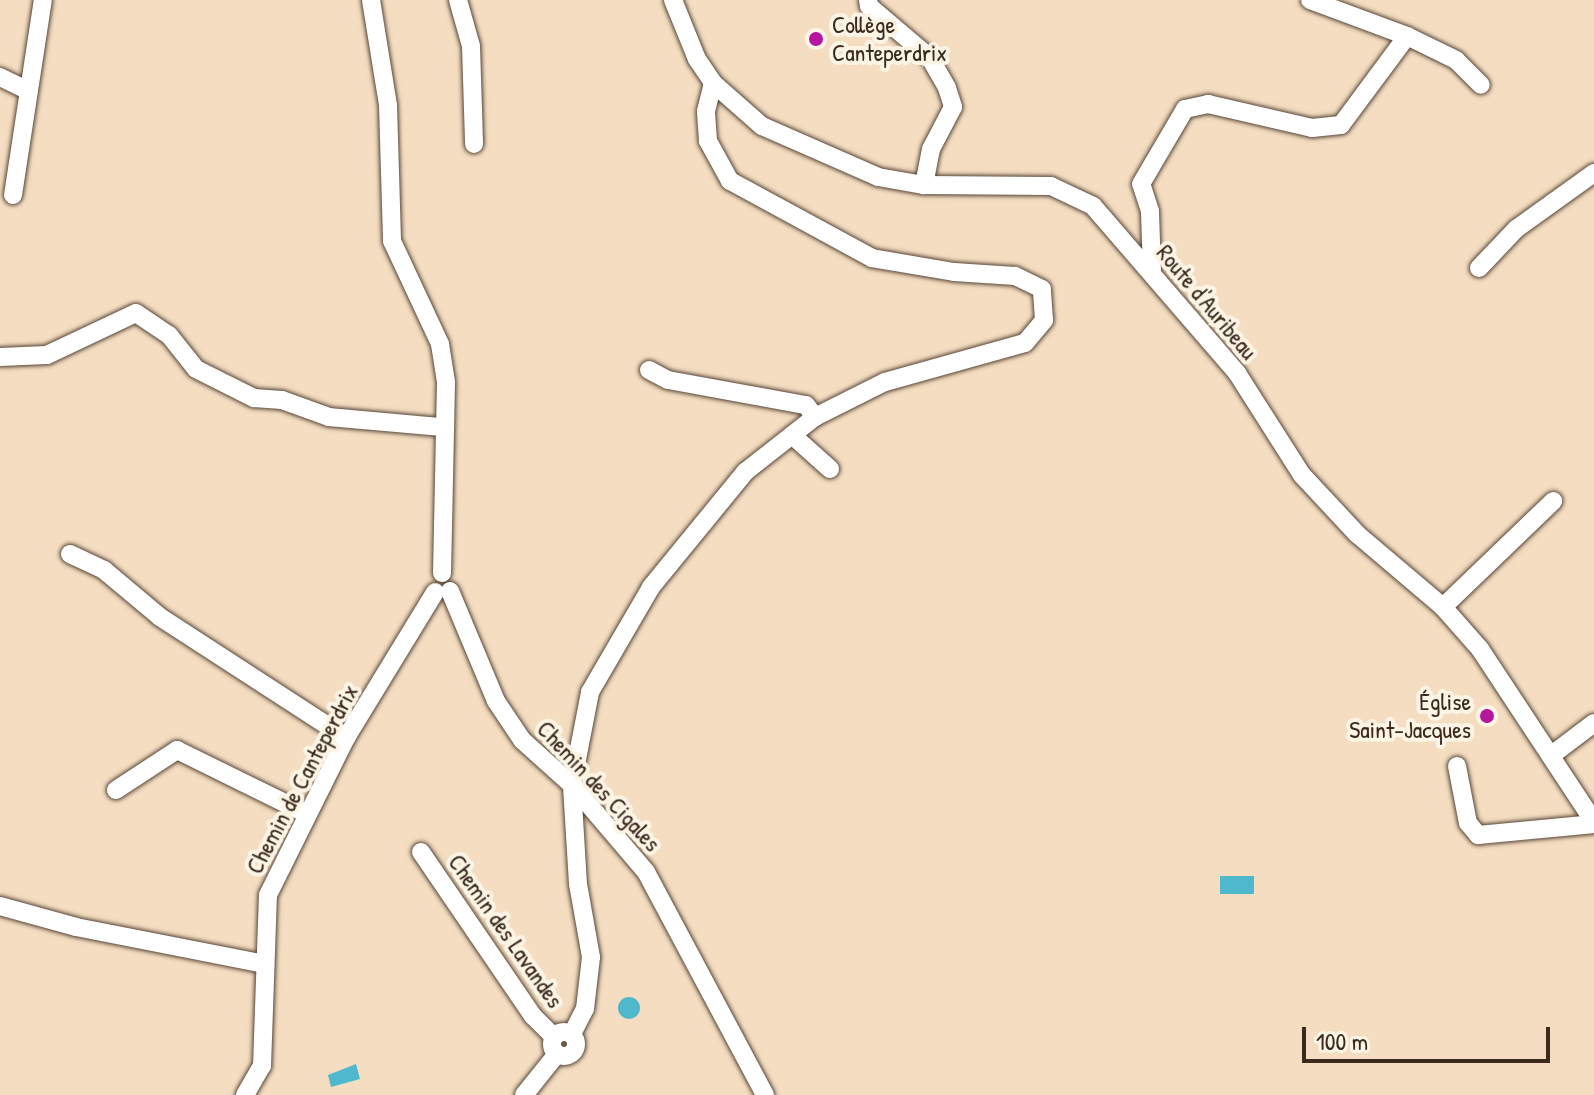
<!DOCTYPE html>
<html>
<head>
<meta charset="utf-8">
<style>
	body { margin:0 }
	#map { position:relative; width:1594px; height:1095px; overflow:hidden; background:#f4ddc1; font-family:"Patrick Hand",sans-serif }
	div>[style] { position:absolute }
	.water>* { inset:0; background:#4fb8cd; transform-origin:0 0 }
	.round { border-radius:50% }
	.roads { filter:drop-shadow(0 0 2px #574536) drop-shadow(0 0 2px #574536) }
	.minor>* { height:18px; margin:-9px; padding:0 9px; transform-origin:9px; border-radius:9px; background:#fff }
	.minor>.ring { margin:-9px; padding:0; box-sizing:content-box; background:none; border:18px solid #fff; border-radius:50% }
	.dots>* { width:22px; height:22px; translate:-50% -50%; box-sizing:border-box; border:4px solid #fcf5e5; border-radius:50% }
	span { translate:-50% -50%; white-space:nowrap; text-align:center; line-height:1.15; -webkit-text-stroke:8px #fcf5e5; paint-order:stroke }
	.poi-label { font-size:24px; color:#3b2a1e }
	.left { translate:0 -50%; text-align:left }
	.right { translate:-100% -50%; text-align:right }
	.street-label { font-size:24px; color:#3b2a1e }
	.scale { position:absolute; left:1302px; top:1027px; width:248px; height:36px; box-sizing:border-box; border:4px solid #3b2a1e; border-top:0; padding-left:10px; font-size:24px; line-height:28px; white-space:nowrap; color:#3b2a1e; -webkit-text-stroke:6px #fcf5e5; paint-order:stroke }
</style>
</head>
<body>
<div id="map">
	<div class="water">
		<div style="left:1220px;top:876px;width:34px;height:18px"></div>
		<div class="round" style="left:618px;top:997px;width:22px;height:22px"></div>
		<div style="clip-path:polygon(356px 1064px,360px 1079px,331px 1087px,328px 1075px)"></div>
	</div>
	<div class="roads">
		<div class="minor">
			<div style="left:371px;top:0;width:106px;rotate:80.8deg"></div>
			<div style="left:388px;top:105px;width:136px;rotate:88.3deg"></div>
			<div style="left:392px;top:241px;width:114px;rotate:65deg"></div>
			<div style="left:440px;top:344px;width:39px;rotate:81deg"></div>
			<div style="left:446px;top:383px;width:190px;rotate:91.2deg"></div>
			<div style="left:458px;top:0;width:48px;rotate:74.2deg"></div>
			<div style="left:471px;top:46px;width:98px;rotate:88.2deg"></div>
			<div style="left:673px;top:0;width:64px;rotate:67.9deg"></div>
			<div style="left:697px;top:59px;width:29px;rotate:56deg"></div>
			<div style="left:713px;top:83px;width:65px;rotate:41.3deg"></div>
			<div style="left:762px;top:126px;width:127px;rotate:23.7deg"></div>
			<div style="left:878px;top:177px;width:47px;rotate:9.9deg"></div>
			<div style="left:924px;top:185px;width:127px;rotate:0.5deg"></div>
			<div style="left:1051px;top:186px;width:47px;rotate:25.5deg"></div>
			<div style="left:1093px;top:206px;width:221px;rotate:49.2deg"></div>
			<div style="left:1237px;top:373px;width:121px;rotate:57.5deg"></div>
			<div style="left:1302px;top:475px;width:81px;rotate:47deg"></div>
			<div style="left:1357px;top:534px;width:113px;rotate:40.3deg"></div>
			<div style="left:1443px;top:607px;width:56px;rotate:48.6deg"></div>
			<div style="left:1480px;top:649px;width:207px;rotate:56.6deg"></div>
			<div style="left:868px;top:0;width:6px;rotate:81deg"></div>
			<div style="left:869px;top:6px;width:80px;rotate:40.4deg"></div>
			<div style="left:930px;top:58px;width:34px;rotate:60deg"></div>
			<div style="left:947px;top:88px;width:20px;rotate:72deg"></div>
			<div style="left:953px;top:107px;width:47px;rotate:117.6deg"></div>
			<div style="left:931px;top:149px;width:37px;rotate:101deg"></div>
			<div style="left:1310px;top:0;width:103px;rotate:20.4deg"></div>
			<div style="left:0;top:77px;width:32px;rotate:26deg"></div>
			<div style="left:13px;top:195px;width:197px;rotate:-81.3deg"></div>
			<div style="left:1479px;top:268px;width:54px;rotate:-46.5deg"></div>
			<div style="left:1516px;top:229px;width:96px;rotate:-35.7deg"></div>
			<div style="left:1152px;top:272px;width:61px;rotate:-91.9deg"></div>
			<div style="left:1150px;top:211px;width:28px;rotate:-108deg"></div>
			<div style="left:1141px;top:184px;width:87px;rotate:-59.6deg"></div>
			<div style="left:1185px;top:109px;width:24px;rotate:-12deg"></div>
			<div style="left:1208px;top:104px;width:107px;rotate:13deg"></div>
			<div style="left:1312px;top:128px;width:29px;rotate:-6deg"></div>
			<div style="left:1341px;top:125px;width:111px;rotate:-53.4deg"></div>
			<div style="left:1407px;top:36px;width:55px;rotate:26.1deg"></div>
			<div style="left:1456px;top:60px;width:35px;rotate:45deg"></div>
			<div style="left:0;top:357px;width:47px;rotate:-2.4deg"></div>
			<div style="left:47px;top:355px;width:98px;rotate:-25.3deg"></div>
			<div style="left:136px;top:313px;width:40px;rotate:34deg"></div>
			<div style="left:169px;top:335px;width:43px;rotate:51.5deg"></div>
			<div style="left:196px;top:369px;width:65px;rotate:26.6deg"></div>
			<div style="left:254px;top:398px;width:28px;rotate:4deg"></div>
			<div style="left:282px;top:400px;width:50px;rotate:19.9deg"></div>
			<div style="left:329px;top:417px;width:113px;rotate:5.1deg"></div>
			<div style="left:649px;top:370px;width:21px;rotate:28deg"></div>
			<div style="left:668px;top:380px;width:140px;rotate:10.3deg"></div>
			<div style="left:806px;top:405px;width:15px;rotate:53deg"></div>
			<div style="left:792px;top:435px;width:51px;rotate:41.8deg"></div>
			<div style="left:70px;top:554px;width:38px;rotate:25deg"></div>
			<div style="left:104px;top:570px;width:73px;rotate:40deg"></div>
			<div style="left:160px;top:617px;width:222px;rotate:33deg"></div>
			<div style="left:450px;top:591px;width:119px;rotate:67.3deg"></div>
			<div style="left:496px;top:701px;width:47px;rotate:56.3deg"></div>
			<div style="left:522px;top:740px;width:67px;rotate:42deg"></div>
			<div style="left:572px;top:785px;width:114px;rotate:49.6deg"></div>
			<div style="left:646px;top:872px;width:253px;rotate:61.9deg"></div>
			<div style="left:1443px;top:607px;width:153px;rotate:-43.9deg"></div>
			<div style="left:1553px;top:754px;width:51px;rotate:-37.1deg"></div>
			<div style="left:1457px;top:766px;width:58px;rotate:79.1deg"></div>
			<div style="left:1468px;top:823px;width:16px;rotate:50deg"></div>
			<div style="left:1478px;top:835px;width:117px;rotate:-5.4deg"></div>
			<div style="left:116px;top:790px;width:73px;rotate:-33.3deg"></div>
			<div style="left:177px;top:750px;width:143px;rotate:26.2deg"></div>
			<div style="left:421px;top:852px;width:199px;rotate:55.7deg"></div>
			<div style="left:533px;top:1016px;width:30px;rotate:45deg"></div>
			<div style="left:0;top:906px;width:79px;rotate:15.4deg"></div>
			<div style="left:76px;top:927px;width:193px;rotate:11.1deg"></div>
			<div class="ring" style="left:552px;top:1032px;width:6px;height:6px"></div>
			<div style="left:572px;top:1034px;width:28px;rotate:-63deg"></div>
			<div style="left:585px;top:1009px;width:52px;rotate:-83.4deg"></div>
			<div style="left:591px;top:957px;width:74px;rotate:-100.1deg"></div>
			<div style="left:578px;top:884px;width:99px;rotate:-93.5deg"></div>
			<div style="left:572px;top:785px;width:95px;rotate:-79deg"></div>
			<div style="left:590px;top:692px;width:121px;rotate:-59.8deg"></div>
			<div style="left:651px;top:587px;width:149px;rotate:-50.7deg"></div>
			<div style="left:745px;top:472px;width:89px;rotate:-38.2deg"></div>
			<div style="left:815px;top:417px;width:78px;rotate:-26.6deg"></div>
			<div style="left:885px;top:382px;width:145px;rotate:-15.6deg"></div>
			<div style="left:1025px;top:343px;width:30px;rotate:-50deg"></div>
			<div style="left:1044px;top:320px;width:31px;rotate:-94deg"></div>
			<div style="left:1042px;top:289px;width:30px;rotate:-154deg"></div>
			<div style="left:1015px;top:276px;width:61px;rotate:-176.2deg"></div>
			<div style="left:954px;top:272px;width:83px;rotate:-170.3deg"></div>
			<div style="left:872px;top:258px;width:162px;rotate:-151.5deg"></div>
			<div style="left:730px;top:181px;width:46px;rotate:-118.8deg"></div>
			<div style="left:708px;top:141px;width:30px;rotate:-94deg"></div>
			<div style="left:706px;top:111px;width:29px;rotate:-76deg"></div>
			<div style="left:245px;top:1095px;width:34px;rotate:-60deg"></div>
			<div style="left:262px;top:1066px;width:171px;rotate:-88deg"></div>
			<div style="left:268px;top:895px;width:175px;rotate:-63.6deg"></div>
			<div style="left:346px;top:738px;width:171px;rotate:-58.6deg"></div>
			<div style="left:524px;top:1095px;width:53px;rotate:-51.2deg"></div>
		</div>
	</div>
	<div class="dots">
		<div style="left:816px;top:39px;background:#b5179e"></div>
		<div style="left:1487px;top:716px;background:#b5179e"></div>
	</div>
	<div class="poi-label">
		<span class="left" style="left:832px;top:39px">Collège<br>Canteperdrix</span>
		<span class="right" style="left:1471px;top:716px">Église<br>Saint-Jacques</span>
	</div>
	<div class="street-label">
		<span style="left:1207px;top:302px;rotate:50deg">Route d'Auribeau</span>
		<span style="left:302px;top:779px;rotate:-62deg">Chemin de Canteperdrix</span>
		<span style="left:599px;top:786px;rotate:47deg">Chemin des Cigales</span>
		<span style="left:506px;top:931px;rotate:55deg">Chemin des Lavandes</span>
	</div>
	<div class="scale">100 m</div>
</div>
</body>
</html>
